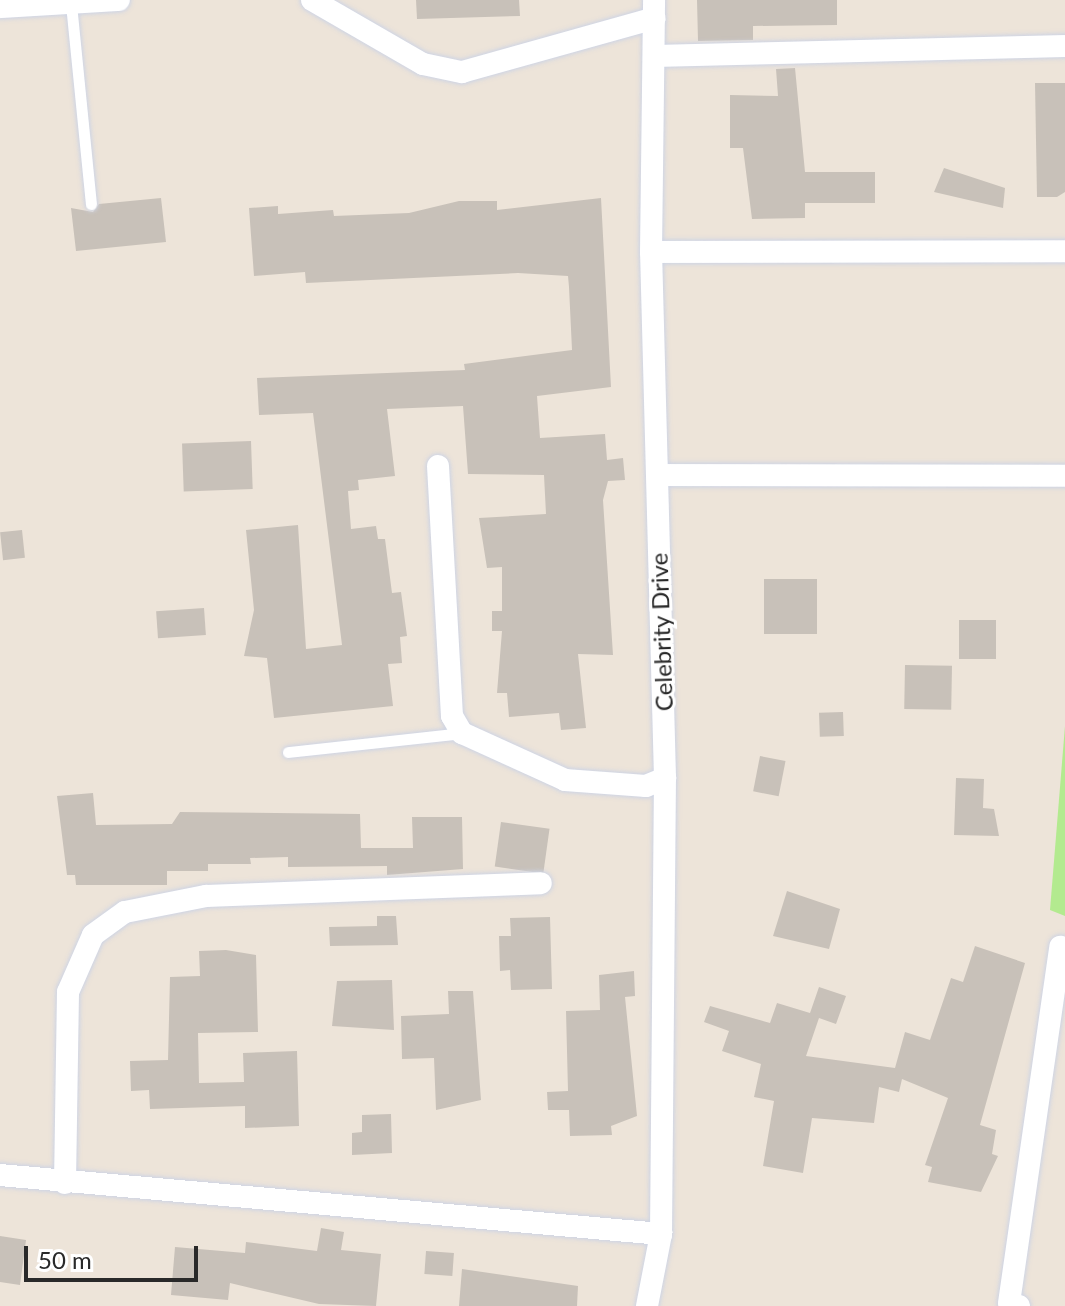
<!DOCTYPE html>
<html>
<head>
<meta charset="utf-8">
<style>
	body { margin:0 }
	#map { position:relative; width:1065px; height:1306px; overflow:hidden; background:#ede4d9; font-family:Lato,sans-serif }
	div>[style] { position:absolute }
	.green>* { inset:0; background:#b3ea8f }
	.building>* { inset:0; background:#c8c1b9; transform-origin:0 0 }
	.roads { filter:drop-shadow(0 0 2px #ced4e4) drop-shadow(0 0 2px #ced4e4) }
	.lane>* { height:11px; margin:-5.5px; padding:0 5.5px; transform-origin:5.5px; border-radius:5.5px; background:#fff }
	.street>* { height:22px; margin:-11px; padding:0 11px; transform-origin:11px; border-radius:11px; background:#fff }
	span { translate:-50% -50%; white-space:nowrap; text-align:center; line-height:1.15; -webkit-text-stroke:6px #fff; paint-order:stroke }
	.street-label { font-size:24px; color:#292929 }
	.scale { position:absolute; left:24px; top:1246px; width:174px; height:36px; box-sizing:border-box; border:4px solid #292929; border-top:0; padding-left:10px; font-size:24px; line-height:28px; white-space:nowrap; color:#292929; -webkit-text-stroke:6px #fff; paint-order:stroke }
</style>
</head>
<body>
<div id="map">
	<div class="green">
		<div style="clip-path:polygon(1065px 726px,1065px 916px,1050px 910px)"></div>
	</div>
	<div class="building">
		<div style="clip-path:polygon(416px 0,519px 0,520px 16px,417px 19px)"></div>
		<div style="clip-path:polygon(697px 0,837px 0,837px 25px,753px 26px,753px 40px,698px 41px)"></div>
		<div style="clip-path:polygon(795px 68px,805px 172px,875px 172px,875px 203px,805px 203px,805px 218px,752px 219px,743px 148px,730px 148px,730px 95px,778px 96px,776px 69px)"></div>
		<div style="clip-path:polygon(1035px 83px,1065px 83px,1065px 192px,1057px 197px,1037px 197px)"></div>
		<div style="clip-path:polygon(944px 168px,1005px 188px,1003px 208px,934px 192px)"></div>
		<div style="clip-path:polygon(161px 198px,166px 242px,76px 251px,71px 208px,93px 212px,99px 204px)"></div>
		<div style="clip-path:polygon(601px 198px,611px 387px,537px 396px,540px 438px,605px 434px,607px 460px,623px 458px,625px 480px,608px 481px,603px 500px,613px 655px,578px 654px,586px 728px,561px 730px,559px 713px,509px 717px,507px 693px,497px 693px,502px 631px,492px 631px,492px 611px,502px 611px,502px 567px,487px 568px,479px 518px,546px 514px,544px 475px,468px 474px,463px 406px,387px 409px,395px 476px,358px 480px,359px 490px,348px 491px,351px 529px,376px 526px,378px 539px,385px 539px,392px 593px,401px 592px,407px 636px,400px 637px,402px 663px,388px 664px,393px 706px,274px 718px,267px 658px,244px 656px,254px 610px,246px 530px,298px 525px,306px 649px,342px 645px,313px 413px,259px 415px,257px 378px,465px 370px,464px 364px,572px 350px,569px 287px,568px 276px,518px 273px,306px 283px,305px 272px,254px 276px,249px 208px,278px 206px,278px 214px,333px 210px,334px 216px,409px 213px,459px 201px,497px 201px,497px 210px)"></div>
		<div style="left:251px;top:441px;width:48px;height:69px;rotate:88deg"></div>
		<div style="left:22px;top:530px;width:28px;height:22px;rotate:84deg"></div>
		<div style="left:764px;top:579px;width:53px;height:55px"></div>
		<div style="left:204px;top:608px;width:27px;height:48px;rotate:86deg"></div>
		<div style="left:959px;top:620px;width:37px;height:39px"></div>
		<div style="left:905px;top:665px;width:47px;height:44px;rotate:1deg"></div>
		<div style="left:843px;top:712px;width:24px;height:24px;rotate:88deg"></div>
		<div style="left:760px;top:756px;width:26px;height:36px;rotate:11deg"></div>
		<div style="clip-path:polygon(956px 778px,984px 779px,983px 808px,994px 809px,999px 836px,954px 835px)"></div>
		<div style="clip-path:polygon(93px 793px,96px 825px,172px 824px,180px 812px,360px 814px,361px 848px,413px 848px,412px 817px,462px 817px,463px 869px,387px 875px,387px 866px,288px 867px,288px 857px,250px 858px,251px 864px,208px 864px,208px 871px,167px 871px,167px 885px,76px 885px,75px 875px,67px 875px,57px 796px)"></div>
		<div style="left:501px;top:822px;width:49px;height:45px;rotate:8deg"></div>
		<div style="clip-path:polygon(787px 891px,840px 909px,829px 949px,773px 936px)"></div>
		<div style="clip-path:polygon(377px 916px,396px 916px,398px 945px,330px 946px,329px 927px,377px 926px)"></div>
		<div style="clip-path:polygon(550px 917px,552px 989px,511px 990px,510px 970px,500px 971px,499px 936px,511px 936px,510px 918px)"></div>
		<div style="clip-path:polygon(975px 946px,1025px 963px,980px 1125px,996px 1130px,992px 1154px,998px 1156px,981px 1192px,928px 1182px,932px 1167px,925px 1165px,948px 1098px,902px 1079px,899px 1092px,879px 1087px,874px 1123px,812px 1118px,803px 1173px,763px 1166px,774px 1101px,754px 1097px,761px 1064px,722px 1051px,729px 1031px,704px 1022px,710px 1006px,770px 1023px,777px 1003px,810px 1013px,819px 987px,846px 996px,836px 1024px,819px 1018px,806px 1056px,895px 1068px,905px 1032px,930px 1040px,951px 978px,963px 982px)"></div>
		<div style="clip-path:polygon(226px 950px,256px 955px,258px 1032px,198px 1033px,199px 1083px,244px 1082px,243px 1053px,297px 1051px,299px 1126px,245px 1128px,245px 1106px,150px 1109px,149px 1090px,131px 1091px,130px 1061px,168px 1060px,170px 977px,200px 976px,199px 951px)"></div>
		<div style="clip-path:polygon(634px 971px,635px 996px,625px 997px,637px 1116px,611px 1126px,612px 1135px,570px 1136px,569px 1110px,548px 1110px,547px 1092px,568px 1091px,566px 1011px,600px 1010px,599px 975px)"></div>
		<div style="clip-path:polygon(392px 980px,394px 1030px,332px 1026px,337px 981px)"></div>
		<div style="clip-path:polygon(448px 991px,473px 991px,481px 1100px,436px 1110px,434px 1058px,402px 1059px,401px 1016px,449px 1014px)"></div>
		<div style="clip-path:polygon(391px 1114px,392px 1153px,352px 1155px,352px 1133px,362px 1132px,362px 1115px)"></div>
		<div style="clip-path:polygon(321px 1228px,344px 1232px,341px 1250px,381px 1254px,376px 1306px,319px 1304px,230px 1283px,228px 1300px,171px 1295px,175px 1247px,245px 1253px,246px 1242px,317px 1251px)"></div>
		<div style="clip-path:polygon(0 1236px,26px 1240px,20px 1285px,0 1282px)"></div>
		<div style="left:426px;top:1251px;width:28px;height:23px;rotate:4deg"></div>
		<div style="clip-path:polygon(462px 1269px,578px 1286px,577px 1306px,459px 1306px)"></div>
	</div>
	<div class="roads">
		<div class="lane">
			<div style="left:71px;top:4px;width:201px;rotate:84.3deg"></div>
			<div style="left:288px;top:752px;width:175px;rotate:-6.2deg"></div>
		</div>
		<div class="street">
			<div style="left:312px;top:0;width:128px;rotate:30deg"></div>
			<div style="left:423px;top:64px;width:40px;rotate:12deg"></div>
			<div style="left:462px;top:72px;width:200px;rotate:-15.6deg"></div>
			<div style="left:0;top:7px;width:119px;rotate:-3.4deg"></div>
			<div style="left:655px;top:56px;width:410px;rotate:-1.4deg"></div>
			<div style="left:651px;top:252px;width:414px;rotate:-0.1deg"></div>
			<div style="left:438px;top:466px;width:250px;rotate:86.8deg"></div>
			<div style="left:452px;top:716px;width:20px;rotate:60deg"></div>
			<div style="left:462px;top:733px;width:113px;rotate:24.5deg"></div>
			<div style="left:565px;top:780px;width:81px;rotate:4.2deg"></div>
			<div style="left:646px;top:786px;width:21px;rotate:-23deg"></div>
			<div style="left:665px;top:778px;width:526px;rotate:-91.52deg"></div>
			<div style="left:651px;top:252px;width:252px;rotate:-89.3deg"></div>
			<div style="left:657px;top:475px;width:408px;rotate:0.1deg"></div>
			<div style="left:0;top:1175px;width:664px;rotate:5.1deg"></div>
			<div style="left:65px;top:1183px;width:191px;rotate:-89.1deg"></div>
			<div style="left:68px;top:992px;width:62px;rotate:-66.3deg"></div>
			<div style="left:93px;top:935px;width:39px;rotate:-36deg"></div>
			<div style="left:125px;top:912px;width:83px;rotate:-11.2deg"></div>
			<div style="left:206px;top:896px;width:335px;rotate:-2.2deg"></div>
			<div style="left:647px;top:1306px;width:73px;rotate:-79deg"></div>
			<div style="left:661px;top:1234px;width:456px;rotate:-89.5deg"></div>
			<div style="left:1019px;top:1306px;width:10px;rotate:-163deg"></div>
			<div style="left:1009px;top:1303px;width:360px;rotate:-81.8deg"></div>
		</div>
	</div>
	<div class="street-label">
		<span style="left:661px;top:632px;rotate:-92deg">Celebrity Drive</span>
	</div>
	<div class="scale">50 m</div>
</div>
</body>
</html>
